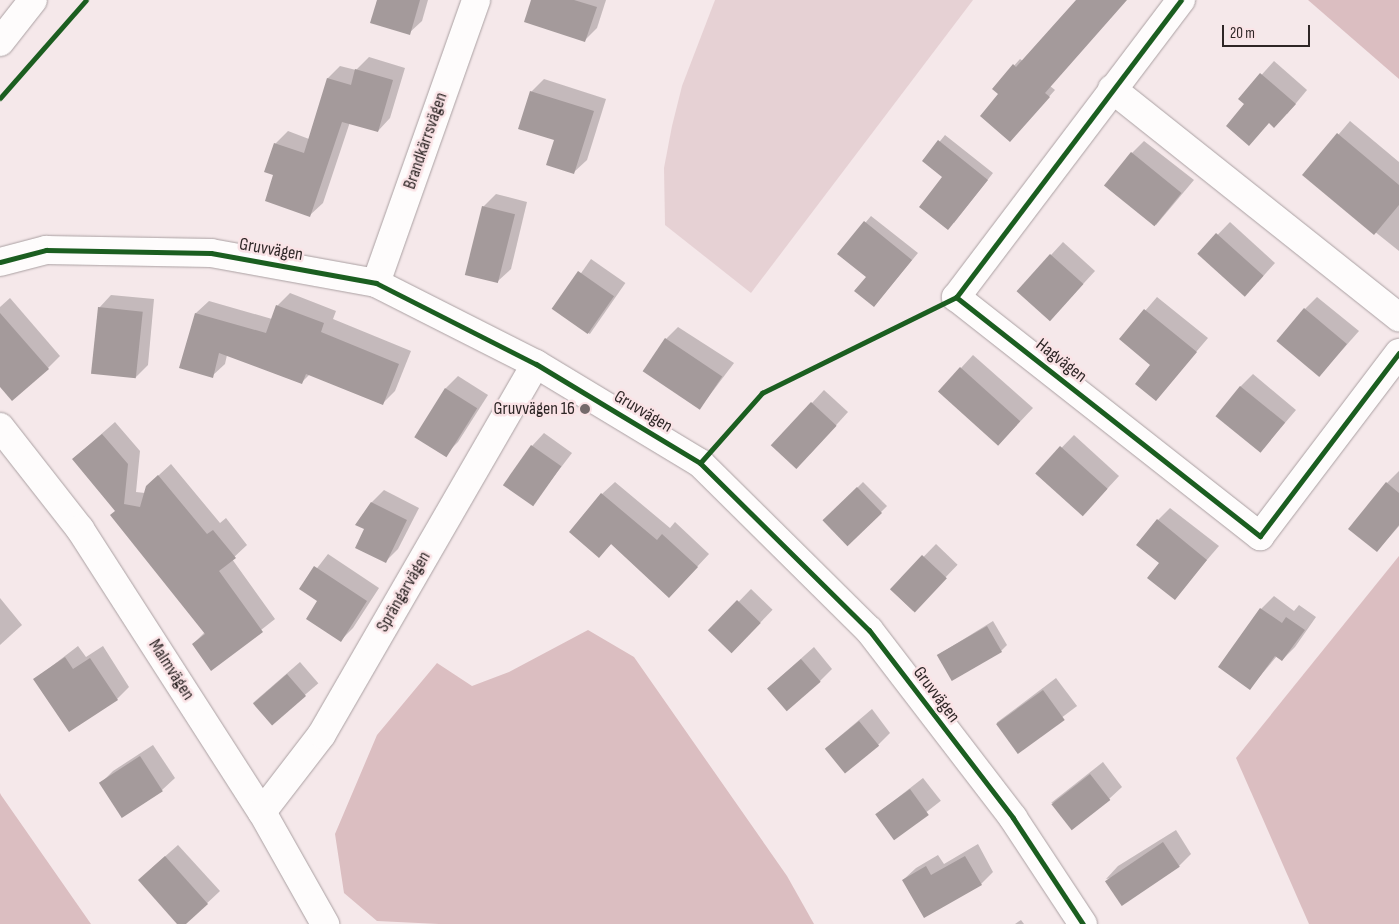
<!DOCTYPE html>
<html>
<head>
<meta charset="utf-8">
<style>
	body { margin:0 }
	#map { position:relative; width:1399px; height:924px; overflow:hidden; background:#f5e8ea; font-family:"Sofia Sans Condensed",sans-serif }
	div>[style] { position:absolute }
	.green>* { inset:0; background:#e6d1d4 }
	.forest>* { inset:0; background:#dbbec1 }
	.shadow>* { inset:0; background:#0003; transform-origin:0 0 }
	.building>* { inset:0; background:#a49a9b; transform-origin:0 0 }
	.roads { filter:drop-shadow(0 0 1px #aaa0a2) drop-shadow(0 0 1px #aaa0a2) }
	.street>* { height:28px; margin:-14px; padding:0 14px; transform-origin:14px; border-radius:14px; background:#fefcfc }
	.secondary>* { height:28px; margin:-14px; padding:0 14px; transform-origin:14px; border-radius:14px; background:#fefcfc }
	.cycleway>* { height:5px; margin:-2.5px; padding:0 2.5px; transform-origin:2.5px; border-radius:2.5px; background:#1b5e20 }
	.dots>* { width:14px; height:14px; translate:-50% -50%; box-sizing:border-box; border:2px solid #fae3e6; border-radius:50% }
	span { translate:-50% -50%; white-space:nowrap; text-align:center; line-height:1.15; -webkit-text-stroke:5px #fae3e6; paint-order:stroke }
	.street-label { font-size:18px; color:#2e2626 }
	.poi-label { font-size:18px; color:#2e2626 }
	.right { translate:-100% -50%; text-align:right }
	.scale { position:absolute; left:1222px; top:25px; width:88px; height:22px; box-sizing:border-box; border:2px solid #2e2626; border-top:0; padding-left:6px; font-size:15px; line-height:18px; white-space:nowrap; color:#2e2626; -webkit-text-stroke:4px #fae3e6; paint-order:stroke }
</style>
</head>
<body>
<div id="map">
	<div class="green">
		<div style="clip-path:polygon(715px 0,973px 0,751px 293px,665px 225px,664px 168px,672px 126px,682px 86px)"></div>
	</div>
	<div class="forest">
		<div style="clip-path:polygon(1308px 0,1399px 0,1399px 79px)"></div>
		<div style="clip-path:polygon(1399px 556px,1399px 924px,1309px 924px,1236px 758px)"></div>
		<div style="clip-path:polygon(588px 630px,634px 657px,787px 876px,814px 924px,439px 924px,377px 921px,344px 893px,335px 834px,377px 735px,437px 663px,472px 686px,509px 672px)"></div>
		<div style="clip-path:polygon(0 793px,1px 795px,91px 924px,0 924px)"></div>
	</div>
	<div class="shadow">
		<div style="clip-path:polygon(378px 0,428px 0,422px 21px,409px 33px)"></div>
		<div style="clip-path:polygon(532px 0,606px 0,597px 28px,585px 40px)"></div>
		<div style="clip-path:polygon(1077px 0,1126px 0,1050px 86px,1055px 90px,1016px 134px,1000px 94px,994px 88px,1020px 59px,1023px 61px)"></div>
		<div style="clip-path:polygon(369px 57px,405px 68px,390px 118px,378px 131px,350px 122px,323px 203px,310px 215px,275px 174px,275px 144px,288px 131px,309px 139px,328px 78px,340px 66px,356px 70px)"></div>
		<div style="clip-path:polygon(1274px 61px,1307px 90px,1287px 114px,1240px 99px)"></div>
		<div style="clip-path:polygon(544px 79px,606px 99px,587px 160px,574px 172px,531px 92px)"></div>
		<div style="clip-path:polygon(1350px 121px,1399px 162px,1399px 251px,1304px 175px)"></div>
		<div style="clip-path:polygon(945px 135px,993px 173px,954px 223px,944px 177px,924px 161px)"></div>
		<div style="clip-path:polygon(1144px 141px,1194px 180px,1156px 225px,1132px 153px)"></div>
		<div style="clip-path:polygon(496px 194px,527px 202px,511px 269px,498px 281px,483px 207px)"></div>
		<div style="clip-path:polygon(871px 216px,918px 253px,874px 306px,867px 276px,839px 254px)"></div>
		<div style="clip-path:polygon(1230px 222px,1275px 263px,1258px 282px,1200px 253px)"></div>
		<div style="clip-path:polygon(1063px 242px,1095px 271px,1062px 307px,1051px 255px)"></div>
		<div style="left:591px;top:259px;width:42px;height:62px;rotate:35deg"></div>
		<div style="clip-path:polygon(290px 293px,336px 311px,333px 319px,411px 351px,395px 391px,382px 404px,310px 374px,301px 383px,227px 355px,225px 364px,212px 376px,181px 367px,196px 313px,209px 301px,272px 319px,277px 306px)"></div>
		<div style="clip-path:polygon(111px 295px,154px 299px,148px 365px,136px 377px,99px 308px)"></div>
		<div style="clip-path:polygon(1157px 297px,1208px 338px,1156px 399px,1152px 364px,1121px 339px)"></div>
		<div style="clip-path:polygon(1317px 297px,1359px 331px,1320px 375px,1305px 309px)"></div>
		<div style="clip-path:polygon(10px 298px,60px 356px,48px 368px,0 385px,0 307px)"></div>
		<div style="clip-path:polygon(678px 327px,734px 363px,700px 408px,666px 339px)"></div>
		<div style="clip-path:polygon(973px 355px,1033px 408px,999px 444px,961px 368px)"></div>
		<div style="clip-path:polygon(1253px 374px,1296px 410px,1261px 451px,1240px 387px)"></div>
		<div style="clip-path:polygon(458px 376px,488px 395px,458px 442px,445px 455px,446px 388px)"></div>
		<div style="clip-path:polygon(824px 390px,848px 412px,810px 454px,812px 403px)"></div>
		<div style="clip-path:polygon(115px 422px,140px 451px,136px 492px,145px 493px,147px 486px,171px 464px,220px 523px,226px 518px,247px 545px,232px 559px,275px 619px,211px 669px,193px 644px,205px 632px,117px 511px,73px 459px)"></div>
		<div style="clip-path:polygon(544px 433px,572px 453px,532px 505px,532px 446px)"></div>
		<div style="clip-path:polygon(1074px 435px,1119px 476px,1095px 502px,1037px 473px)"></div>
		<div style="clip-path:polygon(1399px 471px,1399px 526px,1377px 551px,1387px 483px)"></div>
		<div style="clip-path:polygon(615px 482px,670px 528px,675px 522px,709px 554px,681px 584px,612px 543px,599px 556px,602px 494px)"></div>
		<div style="left:863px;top:482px;width:34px;height:55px;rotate:45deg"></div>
		<div style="clip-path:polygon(384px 490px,419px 508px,398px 549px,385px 562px,365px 529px,372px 502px)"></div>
		<div style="clip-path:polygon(1170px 508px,1219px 546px,1174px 598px,1161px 562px,1158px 520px)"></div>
		<div style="left:936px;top:544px;width:30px;height:64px;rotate:44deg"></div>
		<div style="clip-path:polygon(328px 554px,379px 588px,353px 628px,341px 640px,319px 601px,301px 589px)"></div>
		<div style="left:751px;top:589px;width:30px;height:58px;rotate:44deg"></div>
		<div style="clip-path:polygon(1274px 596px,1294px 611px,1299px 605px,1316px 617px,1295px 647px,1282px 660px,1277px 656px,1250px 688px,1261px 609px)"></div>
		<div style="clip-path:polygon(0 598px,22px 625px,0 645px)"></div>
		<div style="clip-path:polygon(993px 621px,1007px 645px,1001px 651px,938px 655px)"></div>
		<div style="clip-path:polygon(78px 646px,86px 657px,103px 646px,129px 687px,117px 699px,35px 679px)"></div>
		<div style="clip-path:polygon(814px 647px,832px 669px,820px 681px,768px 688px)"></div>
		<div style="left:300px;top:662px;width:28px;height:62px;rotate:49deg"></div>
		<div style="left:1056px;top:678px;width:35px;height:74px;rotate:53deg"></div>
		<div style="clip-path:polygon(872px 709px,890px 733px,878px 745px,826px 748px)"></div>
		<div style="clip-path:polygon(153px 745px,175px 778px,162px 790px,100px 784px,113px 771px)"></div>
		<div style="clip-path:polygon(1103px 762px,1122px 787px,1109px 799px,1051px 803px)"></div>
		<div style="left:923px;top:778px;width:29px;height:59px;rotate:52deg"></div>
		<div style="clip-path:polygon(1176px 830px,1191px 854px,1179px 866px,1106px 879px,1118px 866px)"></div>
		<div style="clip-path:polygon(978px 844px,993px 872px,981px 884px,903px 880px,916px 868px,938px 855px,944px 864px)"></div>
		<div style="clip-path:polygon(178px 845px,220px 891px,185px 924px,179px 924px,152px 868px)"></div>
		<div style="clip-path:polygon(1021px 920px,1024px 924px,1015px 924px)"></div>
	</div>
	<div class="building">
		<div style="clip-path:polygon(377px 0,420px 0,410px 35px,370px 23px)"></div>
		<div style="clip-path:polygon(531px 0,574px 0,597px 7px,585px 42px,524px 22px)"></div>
		<div style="clip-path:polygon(1076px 0,1127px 0,1045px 93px,1050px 97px,1010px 142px,980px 116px,998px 94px,992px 89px,1013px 64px,1016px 67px)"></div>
		<div style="clip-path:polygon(355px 69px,393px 80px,378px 132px,342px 122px,310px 217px,265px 201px,273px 175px,264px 172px,274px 143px,304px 153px,327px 78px,351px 85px)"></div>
		<div style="clip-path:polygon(1260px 73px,1296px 104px,1274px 128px,1269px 123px,1249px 146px,1226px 126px,1244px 104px,1238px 99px)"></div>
		<div style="clip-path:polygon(530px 91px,594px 111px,574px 174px,546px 165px,554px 140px,518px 129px)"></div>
		<div style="clip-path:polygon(1337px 133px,1399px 185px,1399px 205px,1374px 235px,1302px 175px)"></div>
		<div style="clip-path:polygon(938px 140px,988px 180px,948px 230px,919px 207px,942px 177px,922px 161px)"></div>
		<div style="left:1131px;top:152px;width:65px;height:43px;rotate:39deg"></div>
		<div style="left:482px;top:206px;width:34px;height:71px;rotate:14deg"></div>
		<div style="clip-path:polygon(864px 221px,912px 260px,874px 307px,854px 291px,866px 277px,837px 254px)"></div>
		<div style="left:1216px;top:233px;width:64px;height:28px;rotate:42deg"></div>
		<div style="left:1050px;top:254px;width:45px;height:50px;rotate:42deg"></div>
		<div style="left:578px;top:271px;width:44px;height:46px;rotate:35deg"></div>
		<div style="clip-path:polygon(276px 305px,324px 323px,321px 332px,399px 364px,383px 405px,306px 374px,302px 384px,219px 353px,213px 378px,179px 368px,195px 313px,266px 333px)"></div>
		<div style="left:98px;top:307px;width:45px;height:67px;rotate:6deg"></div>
		<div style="left:1304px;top:308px;width:56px;height:43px;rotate:40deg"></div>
		<div style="clip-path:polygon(1144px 309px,1197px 352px,1156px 401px,1135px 384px,1150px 365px,1119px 339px)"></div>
		<div style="clip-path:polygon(0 313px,49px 369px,12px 401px,0 387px)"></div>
		<div style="left:665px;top:338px;width:69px;height:40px;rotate:34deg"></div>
		<div style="left:960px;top:367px;width:81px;height:33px;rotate:42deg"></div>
		<div style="left:1240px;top:386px;width:58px;height:39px;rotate:39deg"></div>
		<div style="left:445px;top:388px;width:38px;height:58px;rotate:32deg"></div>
		<div style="left:811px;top:402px;width:35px;height:59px;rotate:43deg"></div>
		<div style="clip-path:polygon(102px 434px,128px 464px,124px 504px,140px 507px,146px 486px,158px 475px,207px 534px,213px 530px,236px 558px,219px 571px,263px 632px,211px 671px,192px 644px,205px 634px,110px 515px,115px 511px,72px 459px)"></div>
		<div style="left:531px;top:445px;width:37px;height:49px;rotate:35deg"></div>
		<div style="left:1060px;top:446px;width:64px;height:37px;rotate:42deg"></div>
		<div style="clip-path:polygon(1386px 482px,1399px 493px,1399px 525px,1377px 552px,1348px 529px)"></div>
		<div style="left:857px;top:487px;width:36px;height:48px;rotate:46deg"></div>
		<div style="clip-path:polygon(601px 493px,657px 540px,662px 534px,698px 567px,669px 598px,611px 544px,599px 558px,569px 532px)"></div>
		<div style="clip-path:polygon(371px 502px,407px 520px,386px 563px,355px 548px,364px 529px,355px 525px)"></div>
		<div style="clip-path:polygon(1157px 519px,1207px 560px,1175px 600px,1147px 578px,1159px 563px,1136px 545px)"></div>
		<div style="left:922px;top:555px;width:34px;height:47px;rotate:43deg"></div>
		<div style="clip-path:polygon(314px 566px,367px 601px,341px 642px,306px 619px,317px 601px,299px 589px)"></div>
		<div style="left:737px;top:600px;width:33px;height:42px;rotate:44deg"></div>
		<div style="clip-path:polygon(1260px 608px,1282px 623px,1286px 617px,1305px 630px,1282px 661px,1275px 656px,1250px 690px,1218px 667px)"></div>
		<div style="left:987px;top:626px;width:30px;height:58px;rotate:60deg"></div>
		<div style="clip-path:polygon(65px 657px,73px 669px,90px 658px,118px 700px,69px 732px,33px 679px)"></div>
		<div style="left:801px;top:659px;width:30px;height:45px;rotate:49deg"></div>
		<div style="left:287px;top:674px;width:29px;height:45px;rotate:49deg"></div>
		<div style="left:1043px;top:690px;width:37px;height:58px;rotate:54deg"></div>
		<div style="left:859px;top:721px;width:32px;height:44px;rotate:51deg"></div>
		<div style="left:140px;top:756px;width:42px;height:49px;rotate:57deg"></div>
		<div style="left:1090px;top:774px;width:33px;height:49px;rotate:52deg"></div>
		<div style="left:910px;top:789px;width:32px;height:43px;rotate:54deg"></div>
		<div style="left:1163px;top:842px;width:30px;height:70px;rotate:56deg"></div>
		<div style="clip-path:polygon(165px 856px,208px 904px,186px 924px,177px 924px,138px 880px)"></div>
		<div style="clip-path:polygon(965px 856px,982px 885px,924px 918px,902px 880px,926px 866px,931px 875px)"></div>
	</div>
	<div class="roads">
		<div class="street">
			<div style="left:1181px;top:0;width:373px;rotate:127.1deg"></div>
			<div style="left:956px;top:297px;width:387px;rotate:38.2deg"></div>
			<div style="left:1260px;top:536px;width:230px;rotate:-52.8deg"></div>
			<div style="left:1112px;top:89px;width:367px;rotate:38.5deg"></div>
			<div style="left:0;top:262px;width:48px;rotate:-14.6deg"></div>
			<div style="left:46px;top:250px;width:165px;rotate:1deg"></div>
			<div style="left:211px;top:253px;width:168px;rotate:10.3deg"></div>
			<div style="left:376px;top:283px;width:179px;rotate:26.9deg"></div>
			<div style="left:536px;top:364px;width:192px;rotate:31.1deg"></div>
			<div style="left:700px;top:463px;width:238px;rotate:44.7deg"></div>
			<div style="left:869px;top:630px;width:237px;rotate:52.5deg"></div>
			<div style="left:1013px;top:818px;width:127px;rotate:56.6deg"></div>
			<div style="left:376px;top:283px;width:300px;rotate:-70.5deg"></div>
			<div style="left:0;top:427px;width:130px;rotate:51.9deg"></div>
			<div style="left:80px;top:529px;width:336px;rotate:57.3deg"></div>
			<div style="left:262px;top:812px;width:129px;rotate:60.6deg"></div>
			<div style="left:262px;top:812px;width:98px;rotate:-52.4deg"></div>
			<div style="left:322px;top:734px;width:427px;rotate:-60deg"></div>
		</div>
		<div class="secondary">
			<div style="left:0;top:42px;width:53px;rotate:-51.8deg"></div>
		</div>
	</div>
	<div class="cycleway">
		<div style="left:1181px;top:0;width:373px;rotate:127.1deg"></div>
		<div style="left:956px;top:297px;width:387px;rotate:38.2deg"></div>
		<div style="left:1260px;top:536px;width:230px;rotate:-52.8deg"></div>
		<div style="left:0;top:98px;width:130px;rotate:-48.7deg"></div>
		<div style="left:0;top:262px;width:48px;rotate:-14.6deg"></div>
		<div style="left:46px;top:250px;width:165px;rotate:1deg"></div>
		<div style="left:211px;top:253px;width:168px;rotate:10.3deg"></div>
		<div style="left:376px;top:283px;width:179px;rotate:26.9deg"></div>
		<div style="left:536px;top:364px;width:192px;rotate:31.1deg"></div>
		<div style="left:700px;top:463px;width:238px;rotate:44.7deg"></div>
		<div style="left:869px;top:630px;width:237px;rotate:52.5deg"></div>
		<div style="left:1013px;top:818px;width:127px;rotate:56.6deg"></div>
		<div style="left:700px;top:463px;width:94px;rotate:-48.5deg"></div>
		<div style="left:762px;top:393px;width:216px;rotate:-26.3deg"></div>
	</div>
	<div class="dots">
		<div style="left:585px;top:409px;background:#746a6b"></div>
	</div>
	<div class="street-label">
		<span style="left:426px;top:141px;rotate:-71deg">Brandkärrsvägen</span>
		<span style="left:271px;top:250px;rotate:10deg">Gruvvägen</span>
		<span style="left:1061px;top:361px;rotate:38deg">Hagvägen</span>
		<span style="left:643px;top:412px;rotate:31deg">Gruvvägen</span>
		<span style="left:404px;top:592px;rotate:-60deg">Sprängarvägen</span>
		<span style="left:171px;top:670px;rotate:57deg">Malmvägen</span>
		<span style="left:936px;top:695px;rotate:53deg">Gruvvägen</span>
	</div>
	<div class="poi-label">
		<span class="right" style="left:575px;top:409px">Gruvvägen 16</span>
	</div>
	<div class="scale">20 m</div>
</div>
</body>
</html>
